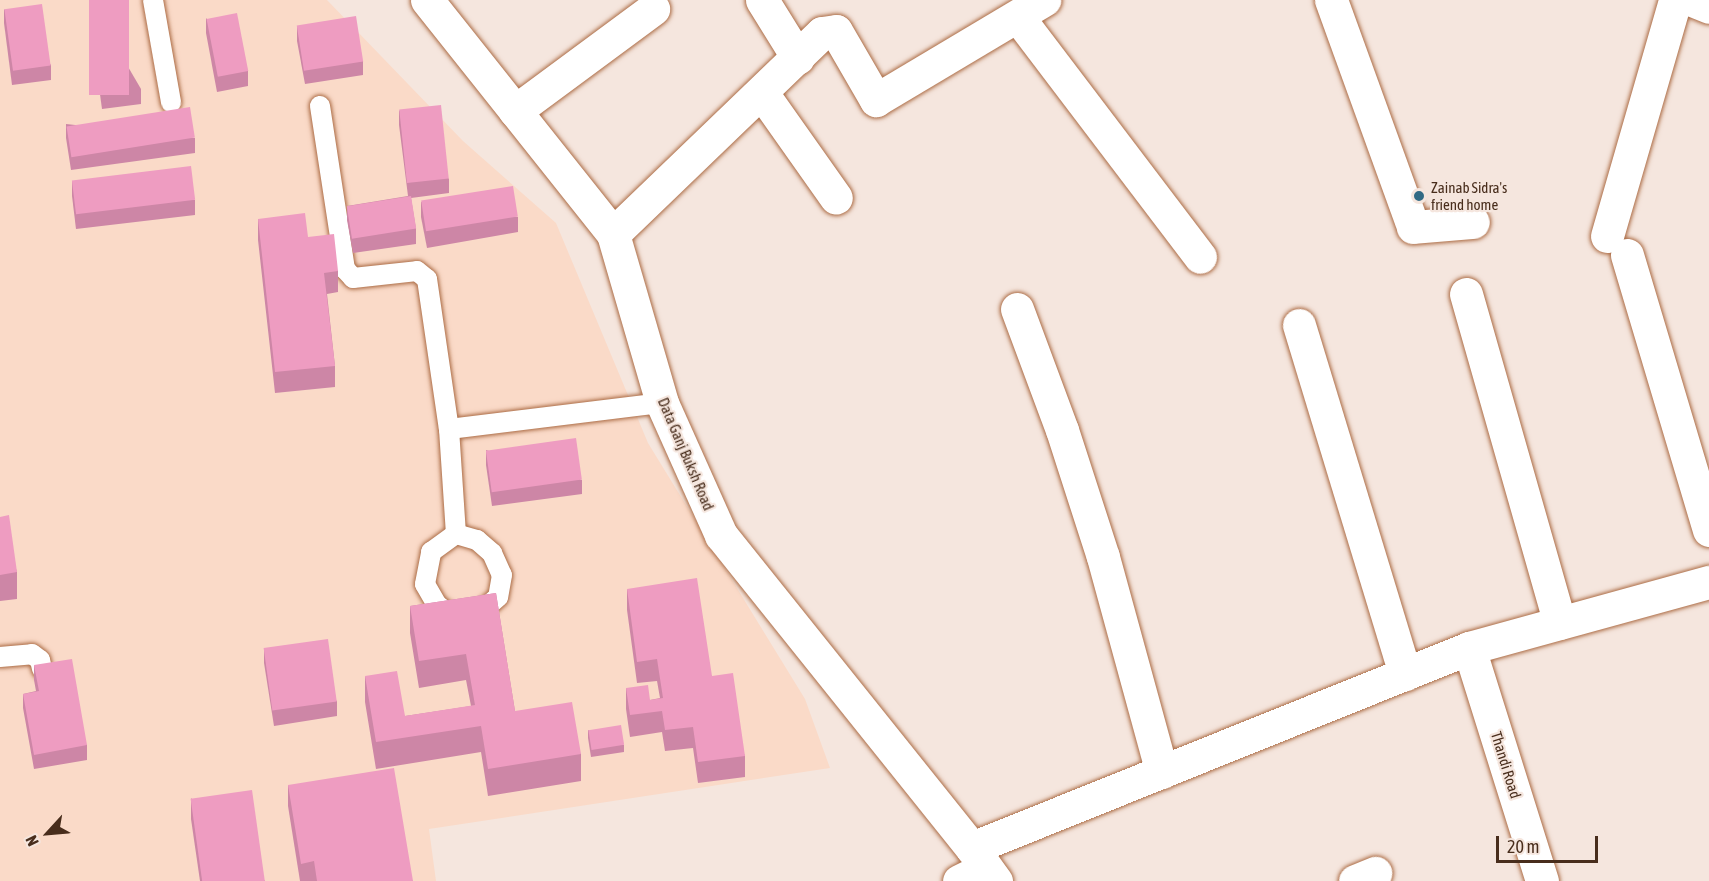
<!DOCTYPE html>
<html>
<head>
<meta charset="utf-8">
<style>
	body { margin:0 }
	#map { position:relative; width:1709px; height:881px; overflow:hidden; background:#f5e6de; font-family:"Asap Condensed",sans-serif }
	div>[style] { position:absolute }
	.built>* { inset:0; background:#fadac8 }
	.roads { filter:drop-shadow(0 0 2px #ac6c45) drop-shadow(0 0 2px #ac6c45) }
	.lane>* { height:20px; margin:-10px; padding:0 10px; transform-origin:10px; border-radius:10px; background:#fff }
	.street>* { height:33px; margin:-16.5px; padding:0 16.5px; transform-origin:16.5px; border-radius:16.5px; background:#fff }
	.secondary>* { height:33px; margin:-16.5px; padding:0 16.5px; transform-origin:16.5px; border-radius:16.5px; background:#fff }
	.wall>* { inset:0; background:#cd86a6 }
	.building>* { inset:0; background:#ee9cc1; transform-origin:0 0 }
	.dots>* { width:16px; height:16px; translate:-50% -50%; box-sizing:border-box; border:3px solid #f5e6de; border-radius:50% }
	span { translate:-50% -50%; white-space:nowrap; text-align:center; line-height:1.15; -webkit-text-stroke:4.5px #f5e6de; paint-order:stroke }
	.poi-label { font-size:15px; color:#482d1c }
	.left { translate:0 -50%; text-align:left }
	.street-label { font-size:15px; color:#482d1c }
	.north { position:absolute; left:18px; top:803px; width:60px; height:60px; -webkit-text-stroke:4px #f5e6de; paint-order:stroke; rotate:244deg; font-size:16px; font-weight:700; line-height:24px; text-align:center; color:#482d1c }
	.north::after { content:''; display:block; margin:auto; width:21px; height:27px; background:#482d1c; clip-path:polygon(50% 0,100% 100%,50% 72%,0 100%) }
	.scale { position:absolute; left:1496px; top:836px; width:102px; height:27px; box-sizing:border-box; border:3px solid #482d1c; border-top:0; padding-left:8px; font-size:18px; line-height:21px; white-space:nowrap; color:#482d1c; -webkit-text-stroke:4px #f5e6de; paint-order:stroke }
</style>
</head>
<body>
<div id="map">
	<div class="built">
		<div style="clip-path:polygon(0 0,327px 0,463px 141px,556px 223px,648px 443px,805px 699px,830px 768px,429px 829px,436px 881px,0 881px)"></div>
	</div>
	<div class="roads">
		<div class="lane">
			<div style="left:153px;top:0;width:104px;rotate:80deg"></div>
			<div style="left:320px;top:106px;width:165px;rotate:81.3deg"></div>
			<div style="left:345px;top:269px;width:12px;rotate:48deg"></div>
			<div style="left:353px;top:278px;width:64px;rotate:-6.2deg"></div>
			<div style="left:417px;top:271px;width:13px;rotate:39deg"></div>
			<div style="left:427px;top:279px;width:152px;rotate:81.7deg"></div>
			<div style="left:449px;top:429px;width:105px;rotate:86.2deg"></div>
			<div style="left:449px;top:429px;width:215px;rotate:-7deg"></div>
			<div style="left:456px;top:534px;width:22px;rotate:16deg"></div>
			<div style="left:477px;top:540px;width:20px;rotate:41deg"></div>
			<div style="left:492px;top:553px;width:24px;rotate:66deg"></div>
			<div style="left:502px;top:575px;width:22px;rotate:100deg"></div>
			<div style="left:498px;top:597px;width:20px;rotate:139deg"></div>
			<div style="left:483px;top:610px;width:17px;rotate:159deg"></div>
			<div style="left:467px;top:616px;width:16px;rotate:-176deg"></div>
			<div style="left:451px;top:615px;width:17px;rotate:-144deg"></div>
			<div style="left:437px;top:605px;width:24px;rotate:-120deg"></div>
			<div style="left:425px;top:584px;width:33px;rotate:-79deg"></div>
			<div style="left:431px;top:552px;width:31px;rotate:-36deg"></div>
			<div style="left:0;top:657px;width:32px;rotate:-5deg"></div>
			<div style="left:32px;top:654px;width:10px;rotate:37deg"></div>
			<div style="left:40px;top:660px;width:9px;rotate:77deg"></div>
		</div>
		<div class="street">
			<div style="left:762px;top:0;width:68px;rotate:58.2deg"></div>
			<div style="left:1331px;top:0;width:241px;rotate:70.1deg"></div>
			<div style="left:1413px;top:227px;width:60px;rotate:-4.8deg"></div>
			<div style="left:1692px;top:0;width:18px;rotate:22deg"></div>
			<div style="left:1018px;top:17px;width:301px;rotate:52.8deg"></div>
			<div style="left:762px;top:93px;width:128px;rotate:54.8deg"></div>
			<div style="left:515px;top:111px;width:172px;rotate:-36.5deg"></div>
			<div style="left:613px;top:234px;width:290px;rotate:-43.9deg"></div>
			<div style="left:822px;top:33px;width:14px;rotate:-8deg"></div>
			<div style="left:836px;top:31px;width:80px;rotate:59.9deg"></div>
			<div style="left:876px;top:100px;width:196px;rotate:-30.8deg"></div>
			<div style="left:1607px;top:236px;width:246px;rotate:-73.9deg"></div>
			<div style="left:1627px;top:255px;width:287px;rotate:73.4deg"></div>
			<div style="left:1466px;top:294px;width:342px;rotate:74.1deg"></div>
			<div style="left:1017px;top:309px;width:129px;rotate:69.6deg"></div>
			<div style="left:1062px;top:430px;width:133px;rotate:72.1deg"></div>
			<div style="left:1103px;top:557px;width:223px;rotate:74.7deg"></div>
			<div style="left:1299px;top:325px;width:365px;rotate:73.1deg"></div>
			<div style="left:1469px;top:648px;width:244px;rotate:72.6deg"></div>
			<div style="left:972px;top:848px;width:41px;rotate:54deg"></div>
			<div style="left:959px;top:881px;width:30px;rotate:-26deg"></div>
			<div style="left:1355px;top:881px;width:22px;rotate:-22deg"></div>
		</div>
		<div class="secondary">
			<div style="left:427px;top:0;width:299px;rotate:51.5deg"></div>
			<div style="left:613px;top:234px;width:176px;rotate:73.8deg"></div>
			<div style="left:662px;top:403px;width:145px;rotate:65.9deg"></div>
			<div style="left:721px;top:535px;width:401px;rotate:51.3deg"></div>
			<div style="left:972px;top:848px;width:536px;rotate:-21.92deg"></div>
			<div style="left:1469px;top:648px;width:249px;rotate:-15.4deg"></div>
		</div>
	</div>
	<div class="wall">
		<div style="clip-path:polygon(89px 0,141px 89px,141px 104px,102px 109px,89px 14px)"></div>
		<div style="clip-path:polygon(4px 9px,51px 65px,51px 80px,12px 85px,4px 23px)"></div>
		<div style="clip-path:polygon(206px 18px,248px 71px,248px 86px,217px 92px,206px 33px)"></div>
		<div style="clip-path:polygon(297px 26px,363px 61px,363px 75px,305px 84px,297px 41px)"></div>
		<div style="clip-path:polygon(399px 110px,449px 179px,449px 193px,411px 198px,416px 229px,416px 244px,353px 253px,347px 220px,347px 206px,408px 196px,399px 125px)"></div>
		<div style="clip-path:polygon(66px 124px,195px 138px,195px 153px,71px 170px,66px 138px)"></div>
		<div style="clip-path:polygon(72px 181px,195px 200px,195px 215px,76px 229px,72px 196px)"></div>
		<div style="clip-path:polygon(421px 202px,518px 217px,518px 232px,427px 248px,421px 217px)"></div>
		<div style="clip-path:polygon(258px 219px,308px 237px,338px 271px,338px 292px,327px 294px,335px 366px,335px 387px,275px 393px,258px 240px)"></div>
		<div style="clip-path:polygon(486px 450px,582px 480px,582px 494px,492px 506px,486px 465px)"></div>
		<div style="clip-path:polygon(0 517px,17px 572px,17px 599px,0 601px)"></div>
		<div style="clip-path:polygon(627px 589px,712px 676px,745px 756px,745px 777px,698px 783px,693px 748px,665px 751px,662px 732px,630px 737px,626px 709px,626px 688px,650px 700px,660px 698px,657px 681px,637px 683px,627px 610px)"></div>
		<div style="clip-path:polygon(496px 593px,515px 711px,581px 754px,581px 781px,488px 796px,481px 752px,376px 769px,365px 702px,365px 676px,405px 716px,471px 706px,466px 680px,419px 688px,410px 633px,410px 606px)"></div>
		<div style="clip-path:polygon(264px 648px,337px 701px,337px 716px,274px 726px,264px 663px)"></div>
		<div style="clip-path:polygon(34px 665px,87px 745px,87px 760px,34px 769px,23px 708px,23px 694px,36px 691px,34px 680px)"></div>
		<div style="clip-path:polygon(588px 730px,624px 745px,624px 752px,591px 757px,588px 738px)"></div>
		<div style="clip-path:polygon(288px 785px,413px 881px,300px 881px,288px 806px)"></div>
		<div style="clip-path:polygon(191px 798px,265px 881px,200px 881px,191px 819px)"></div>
	</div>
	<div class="building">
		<div style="left:89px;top:0;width:40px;height:95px"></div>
		<div style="left:42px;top:4px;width:62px;height:38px;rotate:82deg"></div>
		<div style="left:237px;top:13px;width:59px;height:31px;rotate:79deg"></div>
		<div style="left:356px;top:16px;width:46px;height:60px;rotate:81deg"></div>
		<div style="left:441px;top:105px;width:74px;height:42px;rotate:84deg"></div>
		<div style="left:190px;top:107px;width:31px;height:125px;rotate:81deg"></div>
		<div style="left:191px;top:166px;width:34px;height:120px;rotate:83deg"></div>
		<div style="left:513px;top:186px;width:31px;height:93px;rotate:81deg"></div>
		<div style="left:411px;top:196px;width:33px;height:65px;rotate:81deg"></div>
		<div style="clip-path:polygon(305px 213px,308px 237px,334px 234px,338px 271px,324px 273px,335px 366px,275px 372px,258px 219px)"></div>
		<div style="left:576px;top:438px;width:42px;height:91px;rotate:82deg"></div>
		<div style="clip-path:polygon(9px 515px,17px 572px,0 575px,0 517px)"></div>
		<div style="clip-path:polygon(697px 578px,712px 676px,733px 673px,745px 756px,698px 762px,693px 727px,665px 730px,662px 711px,630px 715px,626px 688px,648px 685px,650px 700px,663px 698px,657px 659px,637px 662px,627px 589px)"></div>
		<div style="clip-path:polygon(496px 593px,515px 711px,572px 702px,581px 754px,488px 769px,481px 726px,376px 742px,365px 676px,397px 671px,405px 716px,475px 705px,466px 654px,419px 661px,410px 606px)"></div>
		<div style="left:328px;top:639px;width:63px;height:65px;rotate:82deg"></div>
		<div style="clip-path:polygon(72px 659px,87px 745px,34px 755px,23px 694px,39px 691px,34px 665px)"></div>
		<div style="left:621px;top:725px;width:20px;height:33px;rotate:81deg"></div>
		<div style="clip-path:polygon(394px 768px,413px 881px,317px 881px,314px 861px,301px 864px,288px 785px)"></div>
		<div style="left:252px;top:790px;width:92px;height:62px;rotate:82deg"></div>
	</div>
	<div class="dots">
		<div style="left:1419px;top:196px;background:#326a84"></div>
	</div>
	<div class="poi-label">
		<span class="left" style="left:1431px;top:196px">Zainab Sidra's<br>friend home</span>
	</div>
	<div class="street-label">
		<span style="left:686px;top:454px;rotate:67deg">Data Ganj Buksh Road</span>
		<span style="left:1506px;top:765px;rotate:73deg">Thandi Road</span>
	</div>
	<div class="north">N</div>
	<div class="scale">20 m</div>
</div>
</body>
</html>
